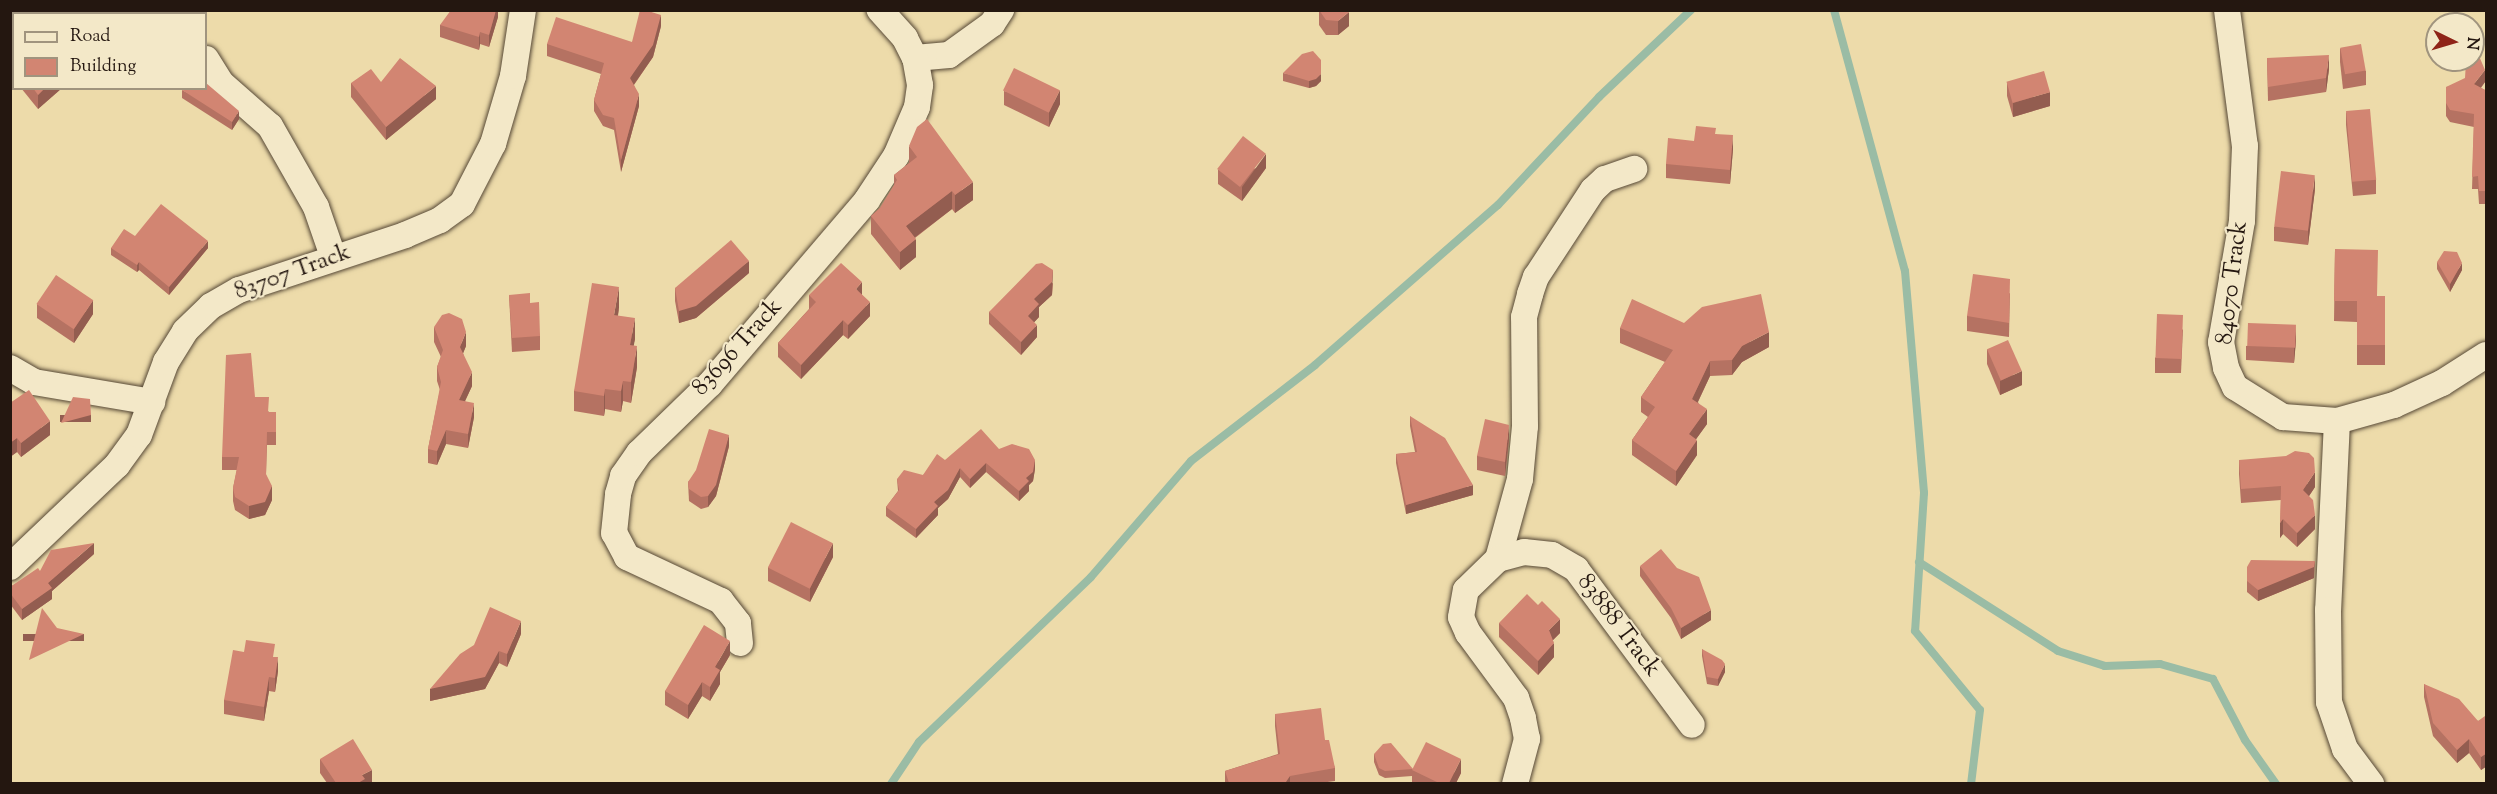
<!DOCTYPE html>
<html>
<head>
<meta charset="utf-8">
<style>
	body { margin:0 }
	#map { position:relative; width:2497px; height:794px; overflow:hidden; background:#eddbaa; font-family:"Sorts Mill Goudy",serif }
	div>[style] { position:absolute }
	.stream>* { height:8px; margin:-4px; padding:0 4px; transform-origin:4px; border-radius:4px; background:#9abca5 }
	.roads { filter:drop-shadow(0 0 2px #564836) drop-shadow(0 0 2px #564836) }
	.street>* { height:26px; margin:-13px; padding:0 13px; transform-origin:13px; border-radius:13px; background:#f3e8c8 }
	.wall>* { inset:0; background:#b57262; transform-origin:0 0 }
	.shaded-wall>* { inset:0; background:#935d50; transform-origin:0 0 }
	.building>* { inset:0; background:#d28572; transform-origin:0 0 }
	span { translate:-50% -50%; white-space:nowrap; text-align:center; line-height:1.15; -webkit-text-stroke:4.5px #f3e8c8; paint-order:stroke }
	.street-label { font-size:24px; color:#241710 }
	.frame { position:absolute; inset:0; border:12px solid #241710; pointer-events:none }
	.legend { position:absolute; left:12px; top:12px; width:195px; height:78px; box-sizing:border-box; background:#f3e8c8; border:2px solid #a0947e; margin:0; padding:8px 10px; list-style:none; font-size:18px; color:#241710 }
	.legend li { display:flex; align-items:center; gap:12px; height:30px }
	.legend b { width:30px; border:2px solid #a0947e }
	.north { position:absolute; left:2425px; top:12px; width:60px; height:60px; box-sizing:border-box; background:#f3e8c8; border:2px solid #a0947e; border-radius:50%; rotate:95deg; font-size:16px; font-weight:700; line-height:24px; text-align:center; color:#241710 }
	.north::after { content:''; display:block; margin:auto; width:21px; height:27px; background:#8f2418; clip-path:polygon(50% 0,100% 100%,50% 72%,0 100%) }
</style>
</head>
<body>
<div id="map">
	<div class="stream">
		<div style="left:1834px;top:10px;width:270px;rotate:74.8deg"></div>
		<div style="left:1905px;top:271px;width:223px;rotate:85.1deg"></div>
		<div style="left:1924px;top:493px;width:138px;rotate:93.7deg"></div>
		<div style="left:1915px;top:631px;width:102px;rotate:50.6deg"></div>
		<div style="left:1980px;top:710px;width:75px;rotate:96.9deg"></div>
		<div style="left:1919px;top:562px;width:165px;rotate:32.6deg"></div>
		<div style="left:2058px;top:651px;width:49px;rotate:17.7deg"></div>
		<div style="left:2105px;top:666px;width:55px;rotate:-2.1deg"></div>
		<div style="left:2160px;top:664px;width:55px;rotate:15.8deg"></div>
		<div style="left:2213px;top:679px;width:69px;rotate:62.3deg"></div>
		<div style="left:2245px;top:740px;width:54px;rotate:54.8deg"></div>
		<div style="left:891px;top:784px;width:50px;rotate:-56.3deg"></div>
		<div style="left:919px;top:742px;width:238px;rotate:-43.8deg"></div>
		<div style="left:1091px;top:577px;width:153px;rotate:-49.2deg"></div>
		<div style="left:1191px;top:461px;width:157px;rotate:-37.7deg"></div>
		<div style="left:1315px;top:365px;width:243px;rotate:-41.2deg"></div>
		<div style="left:1498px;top:205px;width:148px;rotate:-46.9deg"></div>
		<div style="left:1599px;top:97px;width:127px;rotate:-43.4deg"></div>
	</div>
	<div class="roads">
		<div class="street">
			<div style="left:2227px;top:10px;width:137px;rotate:82.5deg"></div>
			<div style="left:2245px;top:146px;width:75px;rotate:92.3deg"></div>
			<div style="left:2242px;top:221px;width:123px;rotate:99.8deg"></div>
			<div style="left:2221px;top:342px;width:26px;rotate:79deg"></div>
			<div style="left:2226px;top:368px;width:21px;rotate:65deg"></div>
			<div style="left:2235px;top:387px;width:57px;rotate:32deg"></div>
			<div style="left:2283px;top:417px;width:54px;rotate:4.2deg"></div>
			<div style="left:2337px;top:421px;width:59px;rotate:-15.7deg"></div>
			<div style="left:2394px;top:405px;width:53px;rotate:-24.6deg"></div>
			<div style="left:2442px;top:383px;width:52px;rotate:-32.5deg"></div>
			<div style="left:915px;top:58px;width:34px;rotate:-5deg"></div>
			<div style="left:949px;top:55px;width:53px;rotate:-35.8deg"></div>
			<div style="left:992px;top:24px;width:17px;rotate:-57deg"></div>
			<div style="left:206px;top:59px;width:28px;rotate:58deg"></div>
			<div style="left:221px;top:83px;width:65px;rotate:41.3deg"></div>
			<div style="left:270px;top:126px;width:93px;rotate:60.4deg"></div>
			<div style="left:316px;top:207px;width:52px;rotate:70.9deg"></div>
			<div style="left:10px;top:368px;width:28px;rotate:30deg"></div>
			<div style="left:34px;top:382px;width:120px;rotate:9.6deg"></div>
			<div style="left:2337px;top:421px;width:189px;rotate:92.7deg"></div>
			<div style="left:2328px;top:610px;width:92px;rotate:89.4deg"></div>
			<div style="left:2329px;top:702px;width:50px;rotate:71.2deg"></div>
			<div style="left:2345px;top:749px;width:44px;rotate:53.4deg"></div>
			<div style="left:1498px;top:559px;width:83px;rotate:-74.6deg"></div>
			<div style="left:1520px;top:479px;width:53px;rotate:-84.6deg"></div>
			<div style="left:1525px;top:426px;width:109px;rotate:-90.5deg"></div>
			<div style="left:1524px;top:317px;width:24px;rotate:-75deg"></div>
			<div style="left:1530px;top:294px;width:18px;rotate:-71deg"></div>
			<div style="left:1536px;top:277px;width:104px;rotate:-56.8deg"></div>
			<div style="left:1593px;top:190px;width:16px;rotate:-43deg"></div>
			<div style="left:1605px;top:179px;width:31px;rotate:-19deg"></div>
			<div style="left:10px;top:567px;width:148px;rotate:-43.6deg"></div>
			<div style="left:117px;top:465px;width:37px;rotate:-54deg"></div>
			<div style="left:139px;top:435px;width:78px;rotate:-69.7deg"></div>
			<div style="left:166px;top:362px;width:36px;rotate:-58deg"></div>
			<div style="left:185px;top:331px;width:36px;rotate:-44deg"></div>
			<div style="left:211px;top:306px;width:32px;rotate:-30deg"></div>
			<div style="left:239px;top:290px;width:175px;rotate:-18.3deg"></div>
			<div style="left:405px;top:235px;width:38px;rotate:-23deg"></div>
			<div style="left:440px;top:220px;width:27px;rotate:-36deg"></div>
			<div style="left:462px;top:204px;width:68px;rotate:-62.7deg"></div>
			<div style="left:493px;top:144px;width:71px;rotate:-73.6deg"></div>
			<div style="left:513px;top:76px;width:67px;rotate:-81.4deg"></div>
			<div style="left:740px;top:643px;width:20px;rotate:-96deg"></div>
			<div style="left:738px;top:623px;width:28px;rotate:-128deg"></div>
			<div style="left:721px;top:601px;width:104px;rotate:-154.9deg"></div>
			<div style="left:627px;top:557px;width:27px;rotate:-118deg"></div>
			<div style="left:614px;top:533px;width:39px;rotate:-84deg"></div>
			<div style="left:618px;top:494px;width:19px;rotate:-74deg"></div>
			<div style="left:623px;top:476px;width:28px;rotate:-55deg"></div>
			<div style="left:639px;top:453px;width:99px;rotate:-44.2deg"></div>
			<div style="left:710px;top:384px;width:242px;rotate:-49.5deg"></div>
			<div style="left:867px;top:200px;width:53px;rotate:-56.6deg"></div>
			<div style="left:896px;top:156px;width:53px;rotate:-66.8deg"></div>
			<div style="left:917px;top:107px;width:22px;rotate:-82deg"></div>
			<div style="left:920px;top:85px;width:27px;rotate:-100deg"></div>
			<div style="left:915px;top:58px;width:22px;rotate:-117deg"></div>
			<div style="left:905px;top:38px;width:38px;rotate:-132deg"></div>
			<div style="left:1515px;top:784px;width:47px;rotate:-75.1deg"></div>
			<div style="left:1527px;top:739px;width:21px;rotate:-101deg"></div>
			<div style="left:1523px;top:718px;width:21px;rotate:-109deg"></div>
			<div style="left:1516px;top:698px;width:81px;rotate:-126.4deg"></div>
			<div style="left:1468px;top:633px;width:17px;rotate:-114deg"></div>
			<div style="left:1461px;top:617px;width:27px;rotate:-80deg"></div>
			<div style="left:1466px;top:590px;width:45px;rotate:-44.1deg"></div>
			<div style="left:1498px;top:559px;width:27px;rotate:-15deg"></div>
			<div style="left:1524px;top:552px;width:28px;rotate:6deg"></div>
			<div style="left:1552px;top:555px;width:28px;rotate:30deg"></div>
			<div style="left:1576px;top:569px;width:194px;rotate:53.4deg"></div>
		</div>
	</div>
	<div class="wall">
		<div style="left:119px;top:10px;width:43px;height:4px"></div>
		<div style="clip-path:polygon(498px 10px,498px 17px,489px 47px,480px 44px,479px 50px,440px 37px,440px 25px)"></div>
		<div style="clip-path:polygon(1319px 10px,1349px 26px,1338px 35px,1326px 35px,1319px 25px)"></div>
		<div style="clip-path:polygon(661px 26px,653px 57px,634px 85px,639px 106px,621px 172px,614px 130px,603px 126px,594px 111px,594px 100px,601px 74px,547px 56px,547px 44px,632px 42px)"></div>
		<div style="clip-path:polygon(2340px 48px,2366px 71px,2366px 85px,2343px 89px,2340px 62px)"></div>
		<div style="clip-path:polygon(2267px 58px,2329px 69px,2326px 92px,2268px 101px)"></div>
		<div style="clip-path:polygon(1283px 73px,1321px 81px,1316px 86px,1309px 88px,1283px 81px)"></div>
		<div style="clip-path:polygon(381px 82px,436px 99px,386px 140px,351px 97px,351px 83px)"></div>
		<div style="clip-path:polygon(2007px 82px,2050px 106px,2013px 117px,2007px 96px)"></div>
		<div style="clip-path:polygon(2485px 82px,2481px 88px,2487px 91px,2487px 204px,2479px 204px,2478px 189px,2472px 189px,2474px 127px,2450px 122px,2446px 116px,2446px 87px)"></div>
		<div style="clip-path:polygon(21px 88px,62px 88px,38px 109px)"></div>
		<div style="clip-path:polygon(182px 90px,239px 119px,232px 130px,182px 98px)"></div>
		<div style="clip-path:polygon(1004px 91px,1060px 104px,1049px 127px,1004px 105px)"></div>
		<div style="clip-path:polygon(2346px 111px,2376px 180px,2376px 194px,2353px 196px,2346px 125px)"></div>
		<div style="clip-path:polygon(1716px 134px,1733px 149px,1730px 184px,1666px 178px,1666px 164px,1694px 141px)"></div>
		<div style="clip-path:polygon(909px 146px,973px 200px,955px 213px,952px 209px,915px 238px,916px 257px,900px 270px,871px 234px,871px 216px,880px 208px,894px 186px,894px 175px,909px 163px)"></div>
		<div style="clip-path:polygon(1266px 168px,1242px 201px,1218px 184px,1218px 170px)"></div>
		<div style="clip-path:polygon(2315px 189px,2308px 245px,2274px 241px,2274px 227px)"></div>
		<div style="clip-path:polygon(111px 248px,208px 248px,169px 295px,139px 270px,137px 272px,111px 255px)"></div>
		<div style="clip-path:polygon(2335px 249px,2377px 296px,2385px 296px,2385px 365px,2357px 365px,2357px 322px,2334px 321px)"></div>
		<div style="clip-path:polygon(2437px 262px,2462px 270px,2450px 292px,2437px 269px)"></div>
		<div style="clip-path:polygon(749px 273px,696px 318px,679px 323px,675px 301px,675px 288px)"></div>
		<div style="clip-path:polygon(1053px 283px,1052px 295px,1039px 307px,1039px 317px,1034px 322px,1037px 337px,1021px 355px,989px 324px,989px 312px)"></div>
		<div style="clip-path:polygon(2010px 293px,2009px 337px,1967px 331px,1967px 316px)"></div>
		<div style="clip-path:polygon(509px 295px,530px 303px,540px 336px,540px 350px,512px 352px)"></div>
		<div style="clip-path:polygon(809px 295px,862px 295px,870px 316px,848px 339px,843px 335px,801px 379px,778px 357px,778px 343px,809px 309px)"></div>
		<div style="clip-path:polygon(37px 304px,93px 314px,74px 343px,37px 318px)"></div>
		<div style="clip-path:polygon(619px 308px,618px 316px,635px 339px,633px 346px,637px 367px,631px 403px,623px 401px,621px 412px,605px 409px,604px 416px,574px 411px,574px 391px)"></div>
		<div style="clip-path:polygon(1684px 323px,1769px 347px,1742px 362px,1732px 375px,1710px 376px,1698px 402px,1707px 424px,1696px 439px,1697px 455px,1676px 486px,1632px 455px,1632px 440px,1648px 417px,1641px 412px,1641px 397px,1665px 362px,1620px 343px,1620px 328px)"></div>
		<div style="clip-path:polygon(434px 327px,466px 346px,463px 353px,472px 386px,465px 401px,474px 417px,468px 448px,446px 444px,437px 465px,428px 463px,428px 449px,440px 390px,437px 381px,437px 367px,441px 357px,434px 342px)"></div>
		<div style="clip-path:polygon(2183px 329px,2181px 373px,2155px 373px,2155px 358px)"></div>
		<div style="clip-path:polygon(2296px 340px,2294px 363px,2246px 360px,2246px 346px)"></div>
		<div style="clip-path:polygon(1987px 349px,2022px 385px,2000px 395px,1987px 364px)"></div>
		<div style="clip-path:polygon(255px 397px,269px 412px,276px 412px,276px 445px,267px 445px,266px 475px,272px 500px,265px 515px,249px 519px,235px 510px,233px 501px,233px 488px,237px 470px,222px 470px,222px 457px)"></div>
		<div style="clip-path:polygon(10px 403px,50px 435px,21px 457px,17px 452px,10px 457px)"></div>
		<div style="clip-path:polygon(1410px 416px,1473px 495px,1406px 514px,1396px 463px,1396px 454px,1415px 452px,1410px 426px)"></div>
		<div style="clip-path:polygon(1509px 439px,1505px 476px,1477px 470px,1477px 456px)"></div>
		<div style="clip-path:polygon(729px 446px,716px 496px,708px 507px,701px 509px,689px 501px,688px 482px)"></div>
		<div style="clip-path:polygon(999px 449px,1035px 469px,1033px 481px,1029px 485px,1029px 491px,1019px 501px,986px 472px,970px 488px,960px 477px,948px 499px,938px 508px,938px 515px,916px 538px,886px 516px,886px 507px,898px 491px,897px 479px,923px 475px,945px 460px)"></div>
		<div style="clip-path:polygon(2239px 460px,2315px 487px,2309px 496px,2315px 529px,2297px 547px,2283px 534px,2280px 538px,2281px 500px,2241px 503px,2239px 474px)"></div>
		<div style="clip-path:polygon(94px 554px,52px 591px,52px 599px,22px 620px,10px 604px,10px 587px,40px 571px)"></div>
		<div style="clip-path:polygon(833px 557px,810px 602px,768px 581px,768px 567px)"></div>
		<div style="clip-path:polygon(1640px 566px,1711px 620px,1681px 639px,1671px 618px,1640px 576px)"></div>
		<div style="clip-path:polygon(2247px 567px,2314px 578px,2258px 601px,2247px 592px)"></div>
		<div style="clip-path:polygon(1499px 623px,1560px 633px,1553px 640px,1554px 657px,1538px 675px,1499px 637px)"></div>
		<div style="clip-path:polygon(521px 634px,507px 667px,499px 663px,485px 689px,430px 701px)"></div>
		<div style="clip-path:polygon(1702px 649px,1725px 672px,1718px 686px,1707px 684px,1702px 656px)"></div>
		<div style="clip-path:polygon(730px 655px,720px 672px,720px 684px,710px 701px,702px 696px,688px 719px,665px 705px,665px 691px)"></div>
		<div style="clip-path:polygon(275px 657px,278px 671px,275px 692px,269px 691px,264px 721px,224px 714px,224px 700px)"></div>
		<div style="clip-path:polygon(2424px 684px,2478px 721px,2487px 718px,2487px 766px,2481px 770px,2469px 753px,2457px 763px,2433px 736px,2424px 697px)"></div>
		<div style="clip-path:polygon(1275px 714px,1325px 740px,1335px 768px,1335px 781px,1320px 783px,1225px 783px,1225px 771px,1278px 754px,1275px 726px)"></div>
		<div style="clip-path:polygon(1374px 754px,1413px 769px,1461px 773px,1456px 783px,1412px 783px,1412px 776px,1385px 778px,1379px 775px,1374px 762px)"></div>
		<div style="clip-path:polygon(320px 759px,372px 783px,327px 783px,320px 773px)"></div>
	</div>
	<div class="shaded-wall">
		<div style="clip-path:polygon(496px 10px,498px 10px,498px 17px,489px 47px,489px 35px)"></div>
		<div style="clip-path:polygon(1349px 12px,1349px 26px,1338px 35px,1338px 21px)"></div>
		<div style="clip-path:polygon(661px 15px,661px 26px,653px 57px,630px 90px,630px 78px)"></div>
		<div style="clip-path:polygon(480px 32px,480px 44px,479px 50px,479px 37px)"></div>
		<div style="clip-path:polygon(2329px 55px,2329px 69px,2326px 92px,2326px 78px)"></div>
		<div style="clip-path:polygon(2485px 70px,2485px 82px,2474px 96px,2474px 84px)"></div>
		<div style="clip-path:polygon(1321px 74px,1321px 81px,1316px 86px,1309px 88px,1309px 81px)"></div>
		<div style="clip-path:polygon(436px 86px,436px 99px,386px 140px,386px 127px)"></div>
		<div style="clip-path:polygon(45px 88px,62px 88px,38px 109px,38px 95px)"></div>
		<div style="clip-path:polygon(1060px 90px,1060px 104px,1049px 127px,1049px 112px)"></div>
		<div style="clip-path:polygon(2050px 92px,2050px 106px,2013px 117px,2013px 103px)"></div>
		<div style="clip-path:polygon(639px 94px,639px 106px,621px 172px,621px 160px)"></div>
		<div style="clip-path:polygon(239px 111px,239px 119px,232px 130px,232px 122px)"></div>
		<div style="clip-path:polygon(1733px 135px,1733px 149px,1730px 184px,1730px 170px)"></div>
		<div style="clip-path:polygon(1266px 154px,1266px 168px,1242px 201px,1242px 187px)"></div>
		<div style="clip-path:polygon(2315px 175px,2315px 189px,2308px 245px,2308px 231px)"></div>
		<div style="clip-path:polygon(973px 182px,973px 200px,955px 213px,955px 195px)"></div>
		<div style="clip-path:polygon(952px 191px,952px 209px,906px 244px,906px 226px)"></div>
		<div style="clip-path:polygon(916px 239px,916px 257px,900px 270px,900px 252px)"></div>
		<div style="clip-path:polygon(208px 241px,208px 248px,169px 295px,169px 287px)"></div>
		<div style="clip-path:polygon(749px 261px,749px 273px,696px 318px,679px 323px,679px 311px)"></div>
		<div style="clip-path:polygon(139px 262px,139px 270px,137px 272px,137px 265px)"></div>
		<div style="clip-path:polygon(2462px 263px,2462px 270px,2450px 292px,2450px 284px)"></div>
		<div style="clip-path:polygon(1053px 270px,1052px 295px,1039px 307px,1039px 317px,1028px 329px,1028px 316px,1034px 299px)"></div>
		<div style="clip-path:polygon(862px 282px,862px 297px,856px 289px)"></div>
		<div style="clip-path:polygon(619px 287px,619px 308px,614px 336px,614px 315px)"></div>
		<div style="clip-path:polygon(93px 300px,93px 314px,74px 343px,74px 329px)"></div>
		<div style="clip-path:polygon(870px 302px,870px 316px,848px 339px,848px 325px)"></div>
		<div style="clip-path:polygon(635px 318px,635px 339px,630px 366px,630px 345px)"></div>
		<div style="clip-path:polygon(843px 320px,843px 335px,801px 379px,801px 365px)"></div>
		<div style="clip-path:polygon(1037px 325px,1037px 337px,1021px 355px,1021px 342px)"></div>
		<div style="clip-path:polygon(2296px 325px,2296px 340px,2294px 363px,2294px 349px)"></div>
		<div style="clip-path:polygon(466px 332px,466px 346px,460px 361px,460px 347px)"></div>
		<div style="clip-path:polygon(1769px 332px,1769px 347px,1742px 362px,1732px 375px,1732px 360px,1742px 346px)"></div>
		<div style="clip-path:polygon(637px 346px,637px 367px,631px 403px,631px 382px)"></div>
		<div style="clip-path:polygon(1710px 361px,1710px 376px,1692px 414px,1692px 399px)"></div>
		<div style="clip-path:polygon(2022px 371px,2022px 385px,2000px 395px,2000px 381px)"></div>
		<div style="clip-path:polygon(472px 372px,472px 386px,459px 414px,459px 400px)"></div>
		<div style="clip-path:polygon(623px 381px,623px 401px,621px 412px,621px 391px)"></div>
		<div style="clip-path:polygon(605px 389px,605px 409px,604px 416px,604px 396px)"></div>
		<div style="clip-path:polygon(474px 403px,474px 417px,468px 448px,468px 434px)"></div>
		<div style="clip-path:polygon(1707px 409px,1707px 424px,1689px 449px,1689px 434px)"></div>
		<div style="left:91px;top:415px;width:7px;height:31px;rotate:90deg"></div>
		<div style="clip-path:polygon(50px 421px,50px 435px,21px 457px,21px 443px)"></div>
		<div style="clip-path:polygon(1509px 425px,1509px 439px,1505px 476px,1505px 462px)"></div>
		<div style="clip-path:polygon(446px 430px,446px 444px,437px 465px,437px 451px)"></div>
		<div style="clip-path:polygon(729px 435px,729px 446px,716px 496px,708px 507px,708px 496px)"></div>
		<div style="clip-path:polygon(17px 438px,17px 452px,10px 457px,10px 443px)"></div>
		<div style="clip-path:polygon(1697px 440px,1697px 455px,1676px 486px,1676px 471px)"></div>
		<div style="clip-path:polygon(1035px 460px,1035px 469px,1033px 481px,1029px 485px,1029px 491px,1019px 501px,1019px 491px)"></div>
		<div style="clip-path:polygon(986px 463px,986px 472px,970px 488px,970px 479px)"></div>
		<div style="clip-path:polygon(960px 468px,960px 477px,948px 499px,938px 508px,938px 515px,916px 538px,916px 529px,934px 502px)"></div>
		<div style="clip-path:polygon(2315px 472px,2315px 487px,2303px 505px,2303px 490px)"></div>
		<div style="clip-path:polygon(1473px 485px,1473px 495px,1406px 514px,1406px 505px)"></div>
		<div style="clip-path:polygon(272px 486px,272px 500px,265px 515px,249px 519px,249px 506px)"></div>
		<div style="clip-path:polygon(2315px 515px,2315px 529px,2297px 547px,2297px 533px)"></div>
		<div style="clip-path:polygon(2283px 519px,2283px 534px,2280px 538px,2280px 523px)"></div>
		<div style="clip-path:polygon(94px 543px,94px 554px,52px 591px,52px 599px,22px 620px,22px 609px,48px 583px)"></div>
		<div style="clip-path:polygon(833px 543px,833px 557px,810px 602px,810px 588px)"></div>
		<div style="clip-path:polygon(2315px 561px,2314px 578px,2258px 601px,2258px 590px)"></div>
		<div style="clip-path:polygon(1711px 610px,1711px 620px,1681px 639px,1681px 628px)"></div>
		<div style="clip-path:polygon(1560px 619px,1560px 633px,1549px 644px,1549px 630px)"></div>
		<div style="clip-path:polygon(521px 621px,521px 634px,507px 667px,507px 654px)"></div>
		<div style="left:84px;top:634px;width:7px;height:61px;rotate:90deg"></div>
		<div style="clip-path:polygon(730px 641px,730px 655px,720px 672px,720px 684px,710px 701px,710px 687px,715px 667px)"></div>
		<div style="clip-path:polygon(1554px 643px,1554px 657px,1538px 675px,1538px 661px)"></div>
		<div style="clip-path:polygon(499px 651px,499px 663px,485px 689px,430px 701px,430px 689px)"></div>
		<div style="clip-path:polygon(278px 657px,278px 671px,275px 692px,275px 678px)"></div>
		<div style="clip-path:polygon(1725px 664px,1725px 672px,1718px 686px,1718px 679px)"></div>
		<div style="clip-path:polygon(269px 677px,269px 691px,264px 721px,264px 707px)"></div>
		<div style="clip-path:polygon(702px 682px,702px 696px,688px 719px,688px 705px)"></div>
		<div style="clip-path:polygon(2469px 739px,2469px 753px,2457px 763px,2457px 750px)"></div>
		<div style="clip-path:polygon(2487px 753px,2487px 766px,2481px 770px,2481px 757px)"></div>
		<div style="clip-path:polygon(1461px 759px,1461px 773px,1456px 783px,1449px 783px)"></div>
		<div style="clip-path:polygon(372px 770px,372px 783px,358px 783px,362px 775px)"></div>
		<div style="clip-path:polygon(1290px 776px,1290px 783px,1282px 783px)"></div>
	</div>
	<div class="building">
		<div style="left:124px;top:10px;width:38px;height:4px"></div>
		<div style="clip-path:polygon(451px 10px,496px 10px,489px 35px,480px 32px,479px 37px,440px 25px)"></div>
		<div style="clip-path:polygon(640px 10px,645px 10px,661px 15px,653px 45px,630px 78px,639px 94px,621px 160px,614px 118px,603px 115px,594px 100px,604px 63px,547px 44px,556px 17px,632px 42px)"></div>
		<div style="clip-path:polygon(1319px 10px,1349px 10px,1349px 12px,1338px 21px,1326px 20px)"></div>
		<div style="left:2361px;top:44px;width:27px;height:21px;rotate:80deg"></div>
		<div style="clip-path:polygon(2476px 49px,2485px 70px,2474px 84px,2487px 91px,2487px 191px,2479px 191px,2478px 176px,2472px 177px,2474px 114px,2450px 110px,2446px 103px,2446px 87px,2465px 78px,2466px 62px,2468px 60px,2473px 60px,2473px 53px)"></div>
		<div style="clip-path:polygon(1313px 51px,1321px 60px,1321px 74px,1316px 79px,1309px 81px,1283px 73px,1302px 54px)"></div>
		<div style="clip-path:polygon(2329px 55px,2326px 78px,2268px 87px,2267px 58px)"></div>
		<div style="clip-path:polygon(400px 58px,436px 86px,386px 127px,351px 83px,371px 69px,381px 82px)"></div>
		<div style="left:1014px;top:68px;width:51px;height:25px;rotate:26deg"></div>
		<div style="left:2044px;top:71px;width:22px;height:39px;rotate:74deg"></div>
		<div style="clip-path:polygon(206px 83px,239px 111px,232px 122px,182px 90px,183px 88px,206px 88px)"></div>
		<div style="clip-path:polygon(33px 88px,45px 88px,38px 95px)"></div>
		<div style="left:2370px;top:109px;width:71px;height:24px;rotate:85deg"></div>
		<div style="clip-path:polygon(927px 119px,973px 182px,955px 195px,952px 191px,906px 226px,916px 239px,900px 252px,871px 216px,880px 208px,897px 180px,894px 175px,917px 157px,909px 146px,917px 127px)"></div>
		<div style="clip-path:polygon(1696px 126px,1716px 128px,1715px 134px,1733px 135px,1730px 170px,1666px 164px,1668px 138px,1694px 141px)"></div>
		<div style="left:1243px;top:136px;width:29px;height:42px;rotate:38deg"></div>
		<div style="left:2281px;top:171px;width:34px;height:56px;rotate:7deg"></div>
		<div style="clip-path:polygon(161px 204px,208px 241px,169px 287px,139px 262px,137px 265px,111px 248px,124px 229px,135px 236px)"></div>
		<div style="clip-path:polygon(731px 240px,749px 261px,696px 306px,679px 311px,675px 288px)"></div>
		<div style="clip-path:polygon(2335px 249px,2378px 250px,2377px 296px,2385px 296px,2385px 345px,2357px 345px,2357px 301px,2334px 301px)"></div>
		<div style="clip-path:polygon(2444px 251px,2457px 252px,2462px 263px,2450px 284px,2437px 262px)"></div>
		<div style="clip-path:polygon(841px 263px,862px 282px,856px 289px,870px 302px,848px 325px,843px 320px,801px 365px,778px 343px,816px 302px,809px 295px)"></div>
		<div style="clip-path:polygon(1042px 263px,1053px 270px,1052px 282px,1034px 299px,1039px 304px,1028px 316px,1037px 325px,1021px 342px,989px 312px,1036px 264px)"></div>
		<div style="clip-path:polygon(1973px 274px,2010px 279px,2009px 323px,1967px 316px)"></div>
		<div style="left:56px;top:275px;width:45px;height:35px;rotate:34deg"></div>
		<div style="clip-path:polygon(592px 283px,619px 287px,614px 315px,635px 318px,630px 345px,637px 346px,631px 382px,623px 381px,621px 391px,605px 389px,604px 396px,574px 391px)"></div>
		<div style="clip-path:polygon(530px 293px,530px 303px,539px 302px,540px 336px,512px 338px,509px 295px)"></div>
		<div style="clip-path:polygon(1761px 294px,1769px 332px,1742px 346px,1732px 360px,1710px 361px,1692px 399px,1707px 409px,1689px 434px,1697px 440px,1676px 471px,1632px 440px,1655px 407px,1641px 397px,1673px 350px,1620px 328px,1632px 299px,1684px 323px,1702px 307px)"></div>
		<div style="clip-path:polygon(449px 313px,462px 319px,466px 332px,460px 347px,472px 372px,459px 400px,474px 403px,468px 434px,446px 430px,437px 451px,428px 449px,441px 382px,437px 367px,443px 350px,434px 327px,442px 315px)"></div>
		<div style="left:2157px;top:314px;width:26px;height:44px;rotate:2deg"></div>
		<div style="left:2248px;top:323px;width:48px;height:23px;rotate:2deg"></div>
		<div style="left:2008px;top:340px;width:34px;height:23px;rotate:66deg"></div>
		<div style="clip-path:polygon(251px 353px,255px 397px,269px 397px,268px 412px,276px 412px,276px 432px,267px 432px,266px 474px,272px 486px,265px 502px,249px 506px,235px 497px,233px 488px,239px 457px,222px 457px,226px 355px)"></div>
		<div style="clip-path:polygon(29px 390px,50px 421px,21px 443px,17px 438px,10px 443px,10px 403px)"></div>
		<div style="clip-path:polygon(73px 397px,90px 399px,91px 415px,61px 423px)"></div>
		<div style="clip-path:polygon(1410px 416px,1445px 438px,1473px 485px,1406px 505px,1396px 454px,1417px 452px)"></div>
		<div style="clip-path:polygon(1485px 419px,1509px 425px,1505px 462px,1477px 456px)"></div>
		<div style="clip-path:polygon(709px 429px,729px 435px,716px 485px,708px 496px,701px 497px,689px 489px,688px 482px,696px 470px)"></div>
		<div style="clip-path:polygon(981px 429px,999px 449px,1012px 444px,1029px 449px,1035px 460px,1033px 472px,1026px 478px,1029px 481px,1019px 491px,986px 463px,970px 479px,960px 468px,948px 490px,934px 502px,938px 506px,916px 529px,886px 507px,899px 490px,897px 479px,904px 470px,923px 475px,937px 454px,945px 460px)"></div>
		<div style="clip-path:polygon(2295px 451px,2309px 453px,2314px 458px,2315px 472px,2303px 490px,2313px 500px,2315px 515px,2297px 533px,2283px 519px,2280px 523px,2281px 486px,2241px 489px,2239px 460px,2286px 456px)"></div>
		<div style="left:791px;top:522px;width:47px;height:51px;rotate:27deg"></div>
		<div style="clip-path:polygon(94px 543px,48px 583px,52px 588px,22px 609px,10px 593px,10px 587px,38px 568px,40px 571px,51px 550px)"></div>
		<div style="clip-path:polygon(1661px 549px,1677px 568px,1699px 577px,1711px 610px,1681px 628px,1671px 608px,1640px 566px)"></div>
		<div style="clip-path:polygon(2251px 560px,2315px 561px,2314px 567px,2258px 590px,2247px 581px,2247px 567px)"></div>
		<div style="clip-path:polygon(1527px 594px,1538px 605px,1542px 601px,1560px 619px,1549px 630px,1554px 643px,1538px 661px,1499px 623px)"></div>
		<div style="clip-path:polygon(490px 607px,521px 621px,507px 654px,499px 651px,485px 677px,430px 689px,460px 654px,474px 645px)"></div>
		<div style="clip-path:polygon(42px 608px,57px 628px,84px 634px,29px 660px)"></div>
		<div style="clip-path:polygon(704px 625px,730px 641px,715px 667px,720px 670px,710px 687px,702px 682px,688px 705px,665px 691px)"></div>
		<div style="clip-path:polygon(246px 640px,275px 644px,273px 657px,278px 657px,275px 678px,269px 677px,264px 707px,224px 700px,233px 650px,244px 652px)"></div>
		<div style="clip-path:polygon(1702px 649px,1722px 660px,1725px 664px,1718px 679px,1707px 677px)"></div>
		<div style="clip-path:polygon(2424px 684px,2459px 699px,2478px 721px,2485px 716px,2487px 718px,2487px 753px,2481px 757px,2469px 739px,2457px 750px,2433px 723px)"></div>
		<div style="clip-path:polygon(1321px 708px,1325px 740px,1329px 740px,1335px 768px,1290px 776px,1286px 782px,1282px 783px,1229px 783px,1225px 771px,1280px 754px,1275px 714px)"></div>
		<div style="clip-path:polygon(353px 739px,372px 770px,362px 775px,365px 779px,358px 783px,336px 783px,320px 759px)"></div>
		<div style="clip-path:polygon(1426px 742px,1461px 759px,1449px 783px,1439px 783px,1412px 770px)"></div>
		<div style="clip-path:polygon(1391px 743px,1413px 769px,1385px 771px,1379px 768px,1374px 754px,1383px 744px)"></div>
	</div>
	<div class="street-label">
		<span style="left:293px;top:273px;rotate:-20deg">83707 Track</span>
		<span style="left:2233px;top:283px;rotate:-83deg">84070 Track</span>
		<span style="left:738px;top:348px;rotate:-48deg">83696 Track</span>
		<span style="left:1618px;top:626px;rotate:53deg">83888 Track</span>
	</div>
	<div class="frame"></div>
	<ul class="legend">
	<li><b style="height:8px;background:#f3e8c8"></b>Road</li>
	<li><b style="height:16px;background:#d28572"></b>Building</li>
	</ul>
	<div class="north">N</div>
</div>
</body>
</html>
